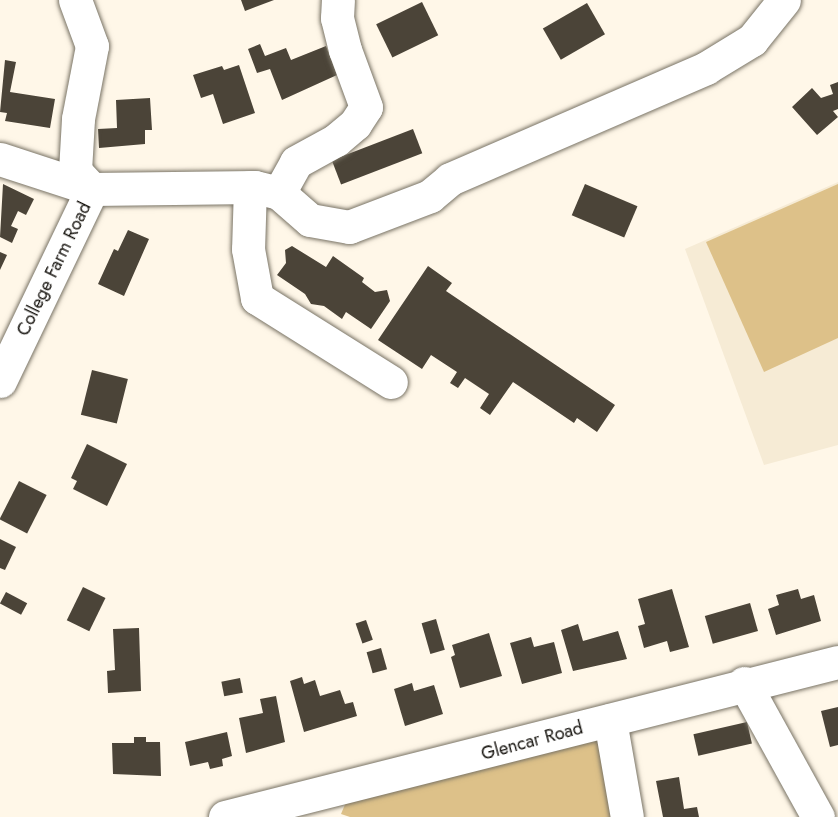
<!DOCTYPE html>
<html>
<head>
<meta charset="utf-8">
<style>
	body { margin:0 }
	#map { position:relative; width:838px; height:817px; overflow:hidden; background:#fff7e8; font-family:Jost,sans-serif }
	div>[style] { position:absolute }
	.built>* { inset:0; background:#f6ebd5 }
	.green>* { inset:0; background:#ddc189 }
	.building>* { inset:0; background:#4b4438; transform-origin:0 0 }
	.roads { filter:drop-shadow(0 0 2px #797365) drop-shadow(0 0 2px #797365) }
	.minor>* { height:33px; margin:-16.5px; padding:0 16.5px; transform-origin:16.5px; border-radius:16.5px; background:#fff }
	span { translate:-50% -50%; white-space:nowrap; text-align:center; line-height:1.15; -webkit-text-stroke:6px #fff; paint-order:stroke }
	.street-label { font-size:18px; color:#15120d }
</style>
</head>
<body>
<div id="map">
	<div class="built">
		<div style="clip-path:polygon(838px 182px,838px 445px,764px 465px,685px 249px)"></div>
	</div>
	<div class="green">
		<div style="clip-path:polygon(838px 184px,838px 338px,764px 372px,706px 242px)"></div>
		<div style="clip-path:polygon(601px 738px,623px 817px,350px 817px,341px 814px,349px 795px)"></div>
	</div>
	<div class="building">
		<div style="clip-path:polygon(241px 0,274px 0,245px 11px)"></div>
		<div style="left:422px;top:2px;width:37px;height:51px;rotate:64deg"></div>
		<div style="left:587px;top:3px;width:36px;height:51px;rotate:60deg"></div>
		<div style="clip-path:polygon(260px 44px,265px 56px,286px 48px,291px 60px,326px 46px,337px 75px,282px 100px,270px 69px,257px 73px,248px 49px)"></div>
		<div style="clip-path:polygon(5px 60px,16px 62px,10px 92px,55px 99px,50px 128px,5px 121px,7px 113px,0 112px)"></div>
		<div style="clip-path:polygon(239px 65px,255px 113px,223px 124px,213px 94px,201px 98px,193px 75px,222px 66px,224px 70px)"></div>
		<div style="clip-path:polygon(838px 82px,838px 109px,833px 111px,838px 117px,817px 135px,792px 107px,812px 88px,821px 98px,833px 94px,830px 85px)"></div>
		<div style="clip-path:polygon(150px 98px,152px 130px,145px 130px,145px 144px,99px 148px,98px 129px,117px 128px,116px 100px)"></div>
		<div style="left:413px;top:129px;width:26px;height:87px;rotate:69deg"></div>
		<div style="clip-path:polygon(3px 184px,34px 199px,26px 215px,18px 211px,11px 226px,18px 229px,12px 243px,0 237px)"></div>
		<div style="left:585px;top:184px;width:57px;height:34px;rotate:23deg"></div>
		<div style="clip-path:polygon(128px 230px,149px 239px,124px 296px,98px 284px,114px 249px,118px 251px)"></div>
		<div style="clip-path:polygon(292px 246px,326px 267px,333px 256px,364px 278px,362px 282px,375px 292px,387px 290px,390px 301px,371px 329px,346px 312px,342px 319px,324px 306px,311px 304px,305px 294px,277px 275px,286px 263px,285px 250px)"></div>
		<div style="clip-path:polygon(0 252px,7px 255px,0 270px)"></div>
		<div style="clip-path:polygon(428px 266px,452px 283px,446px 291px,615px 405px,597px 432px,577px 418px,574px 423px,513px 382px,490px 415px,480px 408px,489px 394px,465px 378px,458px 388px,450px 383px,457px 372px,431px 355px,422px 369px,378px 340px)"></div>
		<div style="left:92px;top:370px;width:37px;height:46px;rotate:14deg"></div>
		<div style="clip-path:polygon(87px 444px,127px 464px,107px 506px,73px 489px,77px 481px,71px 478px)"></div>
		<div style="left:19px;top:481px;width:31px;height:43px;rotate:27deg"></div>
		<div style="clip-path:polygon(0 539px,16px 547px,5px 570px,0 568px)"></div>
		<div style="left:83px;top:587px;width:25px;height:37px;rotate:26deg"></div>
		<div style="clip-path:polygon(672px 589px,689px 647px,670px 652px,667px 641px,644px 648px,638px 626px,645px 624px,638px 599px)"></div>
		<div style="clip-path:polygon(798px 589px,801px 599px,814px 595px,821px 621px,776px 635px,768px 609px,779px 605px,776px 595px)"></div>
		<div style="left:6px;top:592px;width:24px;height:13px;rotate:28deg"></div>
		<div style="left:750px;top:603px;width:29px;height:47px;rotate:74deg"></div>
		<div style="left:436px;top:619px;width:32px;height:15px;rotate:74deg"></div>
		<div style="left:366px;top:620px;width:21px;height:11px;rotate:71deg"></div>
		<div style="clip-path:polygon(578px 624px,583px 641px,618px 631px,627px 659px,573px 671px,561px 630px)"></div>
		<div style="clip-path:polygon(139px 628px,141px 691px,108px 693px,107px 671px,115px 670px,113px 629px)"></div>
		<div style="clip-path:polygon(489px 633px,502px 676px,460px 688px,451px 657px,455px 655px,452px 645px)"></div>
		<div style="clip-path:polygon(531px 637px,534px 647px,554px 642px,562px 673px,522px 684px,510px 643px)"></div>
		<div style="left:381px;top:648px;width:22px;height:15px;rotate:74deg"></div>
		<div style="clip-path:polygon(302px 677px,304px 684px,315px 680px,320px 696px,340px 690px,345px 704px,353px 702px,357px 716px,304px 732px,290px 681px)"></div>
		<div style="left:240px;top:678px;width:15px;height:19px;rotate:79deg"></div>
		<div style="clip-path:polygon(412px 683px,414px 691px,434px 685px,443px 714px,405px 726px,394px 689px)"></div>
		<div style="clip-path:polygon(276px 696px,285px 742px,246px 753px,239px 718px,263px 713px,260px 699px)"></div>
		<div style="clip-path:polygon(838px 707px,838px 745px,830px 747px,821px 711px)"></div>
		<div style="left:747px;top:722px;width:22px;height:55px;rotate:77deg"></div>
		<div style="clip-path:polygon(227px 732px,232px 756px,222px 759px,223px 766px,210px 769px,208px 762px,190px 766px,185px 742px)"></div>
		<div style="clip-path:polygon(134px 737px,146px 737px,146px 742px,160px 742px,161px 776px,113px 774px,112px 743px,134px 743px)"></div>
		<div style="clip-path:polygon(679px 777px,684px 809px,697px 807px,699px 817px,663px 817px,656px 781px)"></div>
	</div>
	<div class="roads">
		<div class="minor">
			<div style="left:75px;top:0;width:49px;rotate:69.7deg"></div>
			<div style="left:92px;top:46px;width:74px;rotate:100.9deg"></div>
			<div style="left:78px;top:119px;width:52px;rotate:93.3deg"></div>
			<div style="left:75px;top:171px;width:25px;rotate:47deg"></div>
			<div style="left:0;top:159px;width:97px;rotate:18.1deg"></div>
			<div style="left:92px;top:189px;width:163px;rotate:-0.7deg"></div>
			<div style="left:255px;top:187px;width:25px;rotate:14deg"></div>
			<div style="left:279px;top:193px;width:41px;rotate:41.1deg"></div>
			<div style="left:310px;top:220px;width:40px;rotate:10deg"></div>
			<div style="left:349px;top:227px;width:87px;rotate:-20.9deg"></div>
			<div style="left:430px;top:196px;width:26px;rotate:-40deg"></div>
			<div style="left:450px;top:179px;width:279px;rotate:-23.4deg"></div>
			<div style="left:706px;top:68px;width:54px;rotate:-31.3deg"></div>
			<div style="left:752px;top:40px;width:51px;rotate:-51.3deg"></div>
			<div style="left:250px;top:187px;width:62px;rotate:91.8deg"></div>
			<div style="left:248px;top:249px;width:50px;rotate:79.6deg"></div>
			<div style="left:257px;top:298px;width:158px;rotate:32.1deg"></div>
			<div style="left:279px;top:193px;width:35px;rotate:-61deg"></div>
			<div style="left:296px;top:162px;width:46px;rotate:-28.8deg"></div>
			<div style="left:336px;top:140px;width:25px;rotate:-40deg"></div>
			<div style="left:355px;top:124px;width:20px;rotate:-57deg"></div>
			<div style="left:366px;top:107px;width:61px;rotate:-110.2deg"></div>
			<div style="left:345px;top:50px;width:33px;rotate:-104deg"></div>
			<div style="left:337px;top:18px;width:18px;rotate:-87deg"></div>
			<div style="left:0;top:381px;width:213px;rotate:-64.4deg"></div>
			<div style="left:744px;top:683px;width:153px;rotate:61.1deg"></div>
			<div style="left:610px;top:720px;width:98px;rotate:80.1deg"></div>
			<div style="left:225px;top:817px;width:632px;rotate:-14.19deg"></div>
		</div>
	</div>
	<div class="street-label">
		<span style="left:54px;top:269px;rotate:-64deg">College Farm Road</span>
		<span style="left:532px;top:741px;rotate:-15deg">Glencar Road</span>
	</div>
</div>
</body>
</html>
